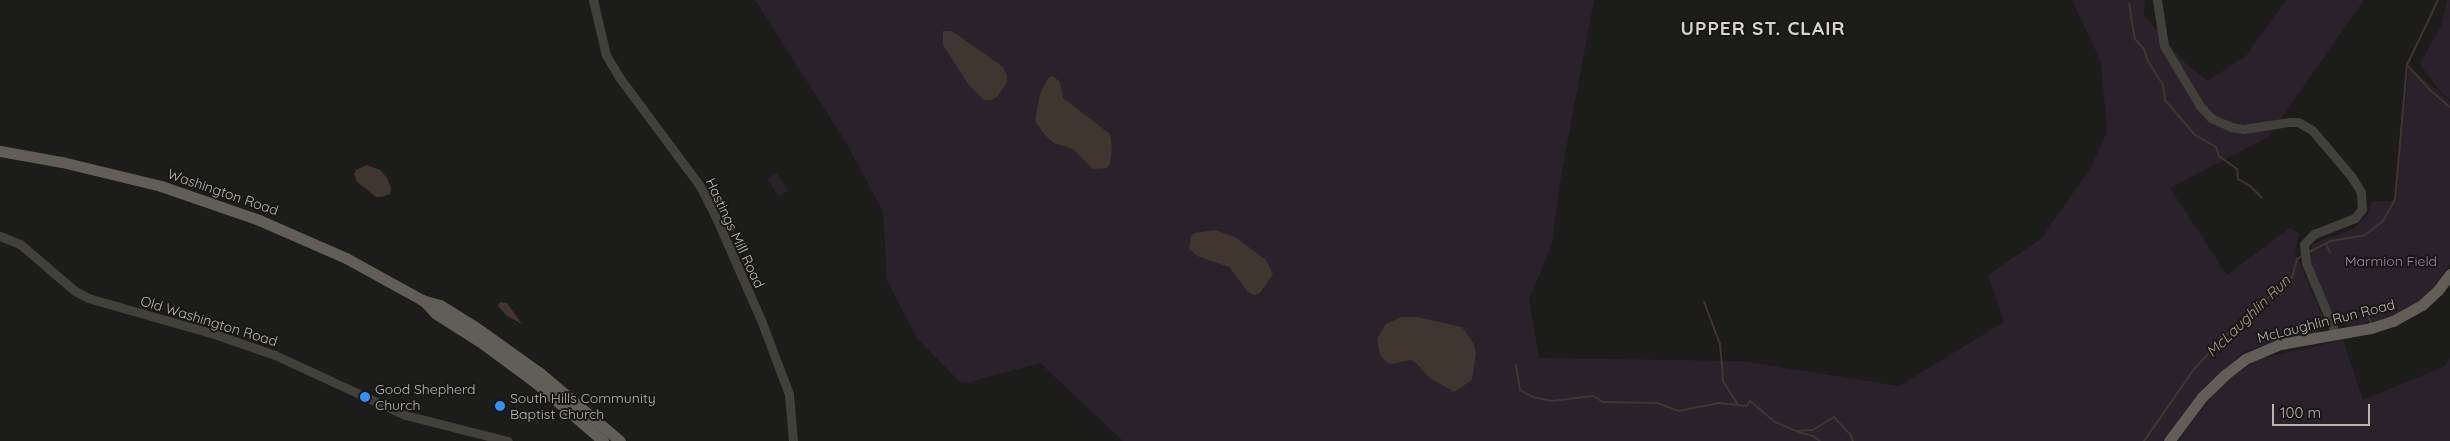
<!DOCTYPE html>
<html>
<head>
<meta charset="utf-8">
<style>
	body { margin:0 }
	#map { position:relative; width:2450px; height:441px; overflow:hidden; background:#1c1c1a; font-family:Quicksand,sans-serif }
	div>[style] { position:absolute }
	.green>* { inset:0; background:#2a212b; transform-origin:0 0 }
	.water>* { inset:0; background:#41352f }
	.stream>* { height:2px; margin:-1px; padding:0 1px; transform-origin:1px; border-radius:1px; background:#41352f }
	.minor>* { height:9px; margin:-4.5px; padding:0 4.5px; transform-origin:4.5px; border-radius:4.5px; background:#42403b }
	.major>* { height:11px; margin:-5.5px; padding:0 5.5px; transform-origin:5.5px; border-radius:5.5px; background:#615d57 }
	.dots>* { width:14px; height:14px; translate:-50% -50%; box-sizing:border-box; border:2px solid #171715; border-radius:50% }
	span { translate:-50% -50%; white-space:nowrap; text-align:center; line-height:1.15; -webkit-text-stroke:4px #171715; paint-order:stroke }
	.street-label { font-size:14px; color:#bcb5ac }
	.park-label { font-size:14px; color:#a582a8 }
	.poi-label { font-size:14px; color:#bcb5ac }
	.left { translate:0 -50%; text-align:left }
	.water-label { font-size:15px; color:#b89582; font-style:italic }
	.district-label { font-size:19px; color:#d8d4cd; font-weight:700; letter-spacing:1px }
	.scale { position:absolute; left:2272px; top:404px; width:98px; height:22px; box-sizing:border-box; border:2px solid #bcb5ac; border-top:0; padding-left:6px; font-size:15px; line-height:18px; white-space:nowrap; color:#bcb5ac; -webkit-text-stroke:4px #171715; paint-order:stroke }
</style>
</head>
<body>
<div id="map">
	<div class="green">
		<div style="clip-path:polygon(755px 0,1594px 0,1560px 182px,1552px 244px,1529px 300px,1539px 358px,1742px 361px,1899px 386px,2004px 322px,1988px 275px,2041px 239px,2091px 167px,2107px 132px,2101px 62px,2072px 0,2145px 0,2144px 15px,2182px 60px,2207px 81px,2246px 56px,2286px 0,2364px 0,2268px 137px,2170px 188px,2227px 275px,2290px 228px,2299px 233px,2295px 252px,2326px 324px,2317px 334px,2273px 342px,2244px 352px,2205px 386px,2163px 441px,1123px 441px,1040px 363px,962px 384px,917px 338px,887px 281px,883px 211px,845px 141px)"></div>
		<div style="clip-path:polygon(2447px 0,2450px 0,2450px 99px,2442px 94px,2420px 64px,2442px 24px)"></div>
		<div style="clip-path:polygon(2409px 66px,2450px 102px,2450px 264px,2424px 299px,2394px 316px,2349px 327px,2336px 323px,2309px 265px,2312px 244px,2351px 230px,2367px 216px,2372px 201px,2394px 201px)"></div>
		<div style="left:777px;top:173px;width:21px;height:11px;rotate:59deg"></div>
		<div style="clip-path:polygon(2343px 340px,2363px 400px,2445px 366px,2450px 358px,2450px 441px,2179px 441px,2183px 433px,2219px 387px,2258px 359px)"></div>
	</div>
	<div class="water">
		<div style="clip-path:polygon(943px 31px,952px 31px,1003px 67px,1007px 75px,1007px 82px,998px 96px,992px 100px,984px 100px,969px 85px,943px 45px)"></div>
		<div style="clip-path:polygon(1053px 76px,1060px 82px,1063px 98px,1110px 134px,1112px 148px,1110px 164px,1107px 168px,1093px 169px,1073px 149px,1054px 143px,1046px 136px,1035px 122px,1040px 94px,1048px 78px)"></div>
		<div style="clip-path:polygon(367px 165px,380px 170px,387px 178px,391px 188px,390px 194px,382px 197px,376px 197px,357px 182px,354px 174px,356px 170px)"></div>
		<div style="clip-path:polygon(1215px 230px,1235px 237px,1266px 260px,1273px 274px,1260px 293px,1254px 295px,1248px 292px,1229px 267px,1197px 256px,1189px 248px,1191px 236px,1195px 233px)"></div>
		<div style="clip-path:polygon(500px 302px,507px 303px,522px 324px,507px 316px,498px 306px)"></div>
		<div style="clip-path:polygon(1401px 317px,1417px 317px,1462px 327px,1474px 344px,1476px 354px,1472px 380px,1454px 392px,1430px 378px,1415px 362px,1411px 360px,1392px 364px,1386px 362px,1380px 355px,1377px 338px,1386px 324px)"></div>
	</div>
	<div class="stream">
		<div style="left:2129px;top:3px;width:36px;rotate:81deg"></div>
		<div style="left:2135px;top:39px;width:13px;rotate:48deg"></div>
		<div style="left:2144px;top:49px;width:13px;rotate:72deg"></div>
		<div style="left:2148px;top:61px;width:28px;rotate:58deg"></div>
		<div style="left:2163px;top:85px;width:15px;rotate:82deg"></div>
		<div style="left:2165px;top:100px;width:46px;rotate:49.4deg"></div>
		<div style="left:2195px;top:135px;width:24px;rotate:30deg"></div>
		<div style="left:2216px;top:147px;width:9px;rotate:72deg"></div>
		<div style="left:2219px;top:156px;width:22px;rotate:36deg"></div>
		<div style="left:2237px;top:169px;width:10px;rotate:84deg"></div>
		<div style="left:2238px;top:179px;width:13px;rotate:29deg"></div>
		<div style="left:2249px;top:185px;width:18px;rotate:45deg"></div>
		<div style="left:2407px;top:65px;width:33px;rotate:47deg"></div>
		<div style="left:2429px;top:89px;width:28px;rotate:41deg"></div>
		<div style="left:2326px;top:244px;width:10px;rotate:66deg"></div>
		<div style="left:2309px;top:252px;width:25px;rotate:-27deg"></div>
		<div style="left:2331px;top:241px;width:35px;rotate:-10deg"></div>
		<div style="left:2365px;top:235px;width:23px;rotate:-38deg"></div>
		<div style="left:2383px;top:221px;width:25px;rotate:-61deg"></div>
		<div style="left:2395px;top:199px;width:135px;rotate:-84.9deg"></div>
		<div style="left:2407px;top:65px;width:72px;rotate:-64.5deg"></div>
		<div style="left:1704px;top:302px;width:45px;rotate:69.1deg"></div>
		<div style="left:1720px;top:344px;width:37px;rotate:85deg"></div>
		<div style="left:1723px;top:381px;width:28px;rotate:58deg"></div>
		<div style="left:2368px;top:315px;width:9px;rotate:69deg"></div>
		<div style="left:1516px;top:365px;width:25px;rotate:81deg"></div>
		<div style="left:1520px;top:390px;width:15px;rotate:28deg"></div>
		<div style="left:1533px;top:397px;width:19px;rotate:12deg"></div>
		<div style="left:1552px;top:401px;width:41px;rotate:-7deg"></div>
		<div style="left:1593px;top:396px;width:12px;rotate:31deg"></div>
		<div style="left:1603px;top:402px;width:54px;rotate:1.1deg"></div>
		<div style="left:1657px;top:403px;width:23px;rotate:20deg"></div>
		<div style="left:1679px;top:411px;width:41px;rotate:-11.3deg"></div>
		<div style="left:1719px;top:403px;width:28px;rotate:6deg"></div>
		<div style="left:1747px;top:406px;width:6px;rotate:-59deg"></div>
		<div style="left:1750px;top:401px;width:33px;rotate:40deg"></div>
		<div style="left:1775px;top:422px;width:23px;rotate:23deg"></div>
		<div style="left:1796px;top:431px;width:17px;rotate:-3deg"></div>
		<div style="left:1813px;top:430px;width:25px;rotate:-32deg"></div>
		<div style="left:1834px;top:417px;width:23px;rotate:47deg"></div>
		<div style="left:1850px;top:434px;width:8px;rotate:67deg"></div>
		<div style="left:1798px;top:432px;width:16px;rotate:15deg"></div>
		<div style="left:1813px;top:436px;width:9px;rotate:36deg"></div>
		<div style="left:2144px;top:441px;width:88px;rotate:-55.2deg"></div>
		<div style="left:2194px;top:369px;width:44px;rotate:-46.8deg"></div>
		<div style="left:2224px;top:337px;width:91px;rotate:-41.4deg"></div>
		<div style="left:2292px;top:277px;width:19px;rotate:-74deg"></div>
		<div style="left:2297px;top:259px;width:6px;rotate:-31deg"></div>
	</div>
	<div class="minor">
		<div style="left:593px;top:0;width:57px;rotate:76.7deg"></div>
		<div style="left:606px;top:55px;width:26px;rotate:59deg"></div>
		<div style="left:619px;top:77px;width:136px;rotate:53.4deg"></div>
		<div style="left:700px;top:186px;width:30px;rotate:63deg"></div>
		<div style="left:714px;top:213px;width:117px;rotate:66.3deg"></div>
		<div style="left:761px;top:320px;width:79px;rotate:69.3deg"></div>
		<div style="left:789px;top:394px;width:47px;rotate:85.1deg"></div>
		<div style="left:2157px;top:0;width:47px;rotate:81.3deg"></div>
		<div style="left:2164px;top:46px;width:70px;rotate:59deg"></div>
		<div style="left:2200px;top:106px;width:16px;rotate:47deg"></div>
		<div style="left:2211px;top:118px;width:22px;rotate:24deg"></div>
		<div style="left:2231px;top:127px;width:12px;rotate:9deg"></div>
		<div style="left:2243px;top:129px;width:47px;rotate:-8.7deg"></div>
		<div style="left:2289px;top:122px;width:9px"></div>
		<div style="left:2298px;top:122px;width:16px;rotate:30deg"></div>
		<div style="left:2312px;top:130px;width:60px;rotate:49.7deg"></div>
		<div style="left:2351px;top:176px;width:19px;rotate:58deg"></div>
		<div style="left:2361px;top:192px;width:17px;rotate:87deg"></div>
		<div style="left:2362px;top:209px;width:11px;rotate:128deg"></div>
		<div style="left:2355px;top:218px;width:44px;rotate:158.7deg"></div>
		<div style="left:2314px;top:234px;width:14px;rotate:135deg"></div>
		<div style="left:2304px;top:244px;width:19px;rotate:84deg"></div>
		<div style="left:2306px;top:263px;width:77px;rotate:67.1deg"></div>
		<div style="left:0;top:236px;width:22px;rotate:22deg"></div>
		<div style="left:20px;top:244px;width:72px;rotate:40.5deg"></div>
		<div style="left:75px;top:291px;width:15px;rotate:28deg"></div>
		<div style="left:88px;top:298px;width:131px;rotate:15.9deg"></div>
		<div style="left:214px;top:334px;width:65px;rotate:19deg"></div>
		<div style="left:275px;top:355px;width:143px;rotate:24.8deg"></div>
		<div style="left:405px;top:415px;width:106px;rotate:14.2deg"></div>
	</div>
	<div class="major">
		<div style="left:0;top:151px;width:63px;rotate:10.1deg"></div>
		<div style="left:62px;top:162px;width:102px;rotate:13.6deg"></div>
		<div style="left:161px;top:186px;width:104px;rotate:19.1deg"></div>
		<div style="left:259px;top:220px;width:95px;rotate:23.6deg"></div>
		<div style="left:346px;top:258px;width:87px;rotate:28.9deg"></div>
		<div style="left:422px;top:300px;width:19px;rotate:16deg"></div>
		<div style="left:440px;top:305px;width:40px;rotate:32deg"></div>
		<div style="left:474px;top:326px;width:81px;rotate:35.5deg"></div>
		<div style="left:540px;top:373px;width:105px;rotate:40.4deg"></div>
		<div style="left:424px;top:301px;width:16px;rotate:47deg"></div>
		<div style="left:435px;top:313px;width:56px;rotate:32.6deg"></div>
		<div style="left:482px;top:343px;width:67px;rotate:36.5deg"></div>
		<div style="left:536px;top:383px;width:89px;rotate:40.9deg"></div>
		<div style="left:2169px;top:441px;width:55px;rotate:-53.1deg"></div>
		<div style="left:2202px;top:397px;width:33px;rotate:-44deg"></div>
		<div style="left:2226px;top:374px;width:24px;rotate:-38deg"></div>
		<div style="left:2245px;top:359px;width:39px;rotate:-23deg"></div>
		<div style="left:2281px;top:344px;width:91px;rotate:-10.1deg"></div>
		<div style="left:2371px;top:328px;width:23px;rotate:-18deg"></div>
		<div style="left:2393px;top:321px;width:33px;rotate:-29deg"></div>
		<div style="left:2422px;top:305px;width:22px;rotate:-43deg"></div>
		<div style="left:2438px;top:290px;width:20px;rotate:-53deg"></div>
	</div>
	<div class="dots">
		<div style="left:365px;top:397px;background:#3590fa"></div>
		<div style="left:500px;top:406px;background:#3590fa"></div>
	</div>
	<div class="street-label">
		<span style="left:223px;top:192px;rotate:19deg">Washington Road</span>
		<span style="left:735px;top:233px;rotate:65deg">Hastings Mill Road</span>
		<span style="left:209px;top:321px;rotate:17deg">Old Washington Road</span>
		<span style="left:2326px;top:321px;rotate:-14deg">McLaughlin Run Road</span>
	</div>
	<div class="park-label">
		<span style="left:2391px;top:261px">Marmion Field</span>
	</div>
	<div class="poi-label">
		<span class="left" style="left:375px;top:397px">Good Shepherd<br>Church</span>
		<span class="left" style="left:510px;top:406px">South Hills Community<br>Baptist Church</span>
	</div>
	<div class="water-label">
		<span style="left:2248px;top:316px;rotate:-44deg">McLaughlin Run</span>
	</div>
	<div class="district-label">
		<span style="left:1763px;top:29px">UPPER ST. CLAIR</span>
	</div>
	<div class="scale">100 m</div>
</div>
</body>
</html>
